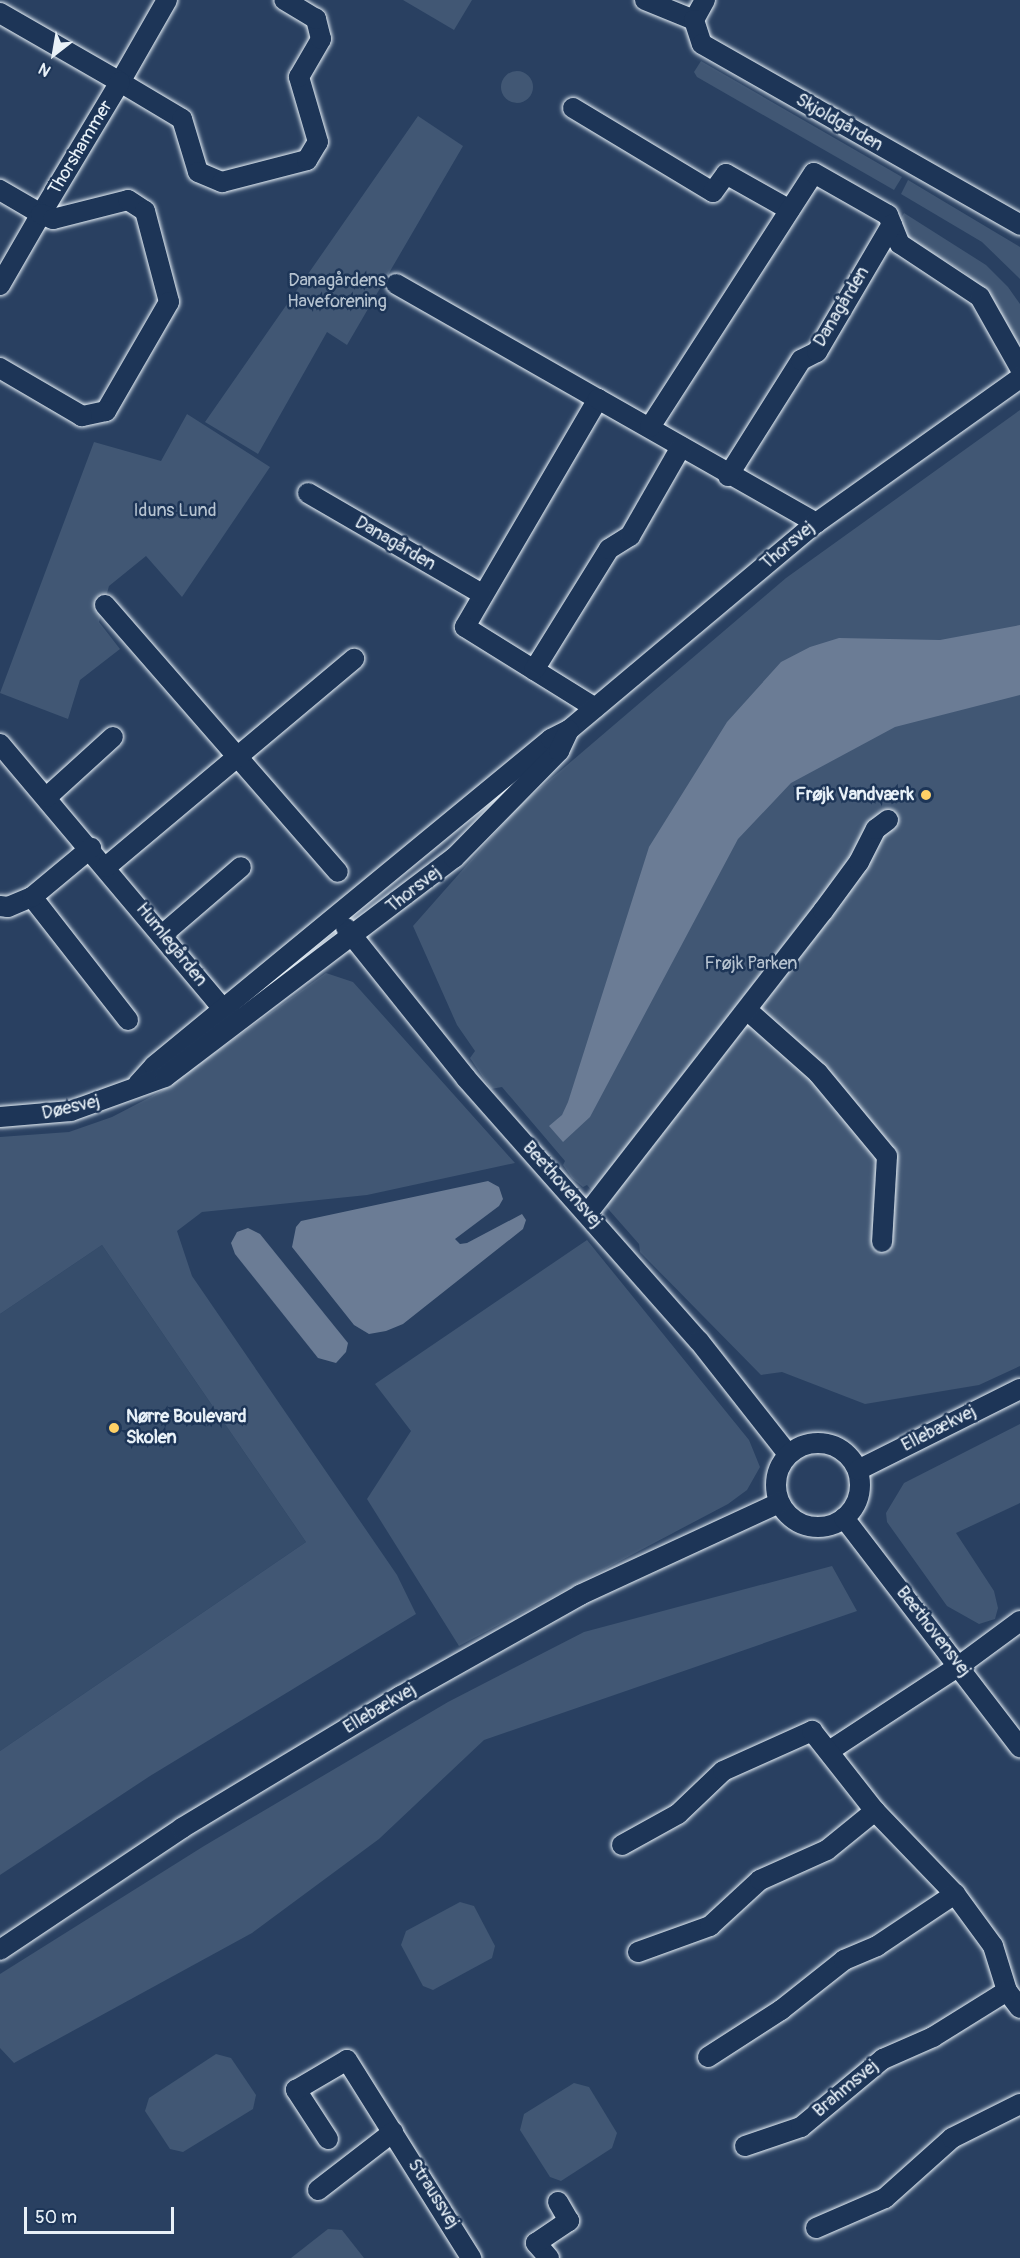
<!DOCTYPE html>
<html>
<head>
<meta charset="utf-8">
<style>
	body { margin:0 }
	#map { position:relative; width:1020px; height:2258px; overflow:hidden; background:#294061; font-family:Pangolin,sans-serif }
	div>[style] { position:absolute }
	.built>* { inset:0; background:#364d6b }
	.green>* { inset:0; background:#415774 }
	.round { border-radius:50% }
	.water>* { inset:0; background:#6b7c95 }
	.roads { filter:drop-shadow(0 0 2px #e8f1f8) drop-shadow(0 0 2px #e8f1f8) }
	.minor>* { height:20px; margin:-10px; padding:0 10px; transform-origin:10px; border-radius:10px; background:#1d3557 }
	.minor>.ring { margin:-10px; padding:0; box-sizing:content-box; background:none; border:20px solid #1d3557; border-radius:50% }
	.dots>* { width:16px; height:16px; translate:-50% -50%; box-sizing:border-box; border:3px solid #1d3557; border-radius:50% }
	span { translate:-50% -50%; white-space:nowrap; text-align:center; line-height:1.15; -webkit-text-stroke:5px #1d3557; paint-order:stroke }
	.street-label { font-size:18px; color:#e8f1f8 }
	.park-label { font-size:18px; color:#b6c3d0 }
	.poi-label { font-size:18px; color:#e8f1f8; font-weight:700 }
	.right { translate:-100% -50%; text-align:right }
	.left { translate:0 -50%; text-align:left }
	.north { position:absolute; left:24px; top:24px; width:60px; height:60px; -webkit-text-stroke:4px #1d3557; paint-order:stroke; rotate:211deg; font-size:16px; font-weight:700; line-height:24px; text-align:center; color:#e8f1f8 }
	.north::after { content:''; display:block; margin:auto; width:21px; height:27px; background:#e8f1f8; clip-path:polygon(50% 0,100% 100%,50% 72%,0 100%) }
	.scale { position:absolute; left:24px; top:2207px; width:150px; height:27px; box-sizing:border-box; border:3px solid #e8f1f8; border-top:0; padding-left:8px; font-size:18px; line-height:21px; white-space:nowrap; color:#e8f1f8; -webkit-text-stroke:4px #1d3557; paint-order:stroke }
</style>
</head>
<body>
<div id="map">
	<div class="built">
		<div style="clip-path:polygon(102px 1245px,306px 1542px,0 1751px,0 1314px)"></div>
	</div>
	<div class="green">
		<div style="clip-path:polygon(403px 0,472px 0,454px 30px)"></div>
		<div style="clip-path:polygon(701px 61px,902px 177px,894px 190px,697px 77px,694px 72px)"></div>
		<div class="round" style="left:501px;top:71px;width:32px;height:32px"></div>
		<div style="clip-path:polygon(418px 116px,463px 146px,347px 345px,327px 332px,258px 454px,205px 422px)"></div>
		<div style="clip-path:polygon(908px 180px,1020px 247px,1020px 279px,982px 242px,901px 194px)"></div>
		<div style="clip-path:polygon(904px 213px,986px 265px,1008px 287px,1020px 304px,1020px 351px,983px 290px,963px 271px,903px 236px,897px 226px)"></div>
		<div style="clip-path:polygon(1020px 410px,1020px 1366px,979px 1385px,865px 1404px,782px 1372px,761px 1375px,640px 1252px,639px 1244px,587px 1185px,583px 1187px,572px 1178px,563px 1165px,565px 1161px,502px 1087px,491px 1089px,470px 1058px,475px 1051px,457px 1025px,413px 926px,518px 807px,786px 578px)"></div>
		<div style="clip-path:polygon(187px 414px,270px 467px,182px 597px,146px 556px,109px 586px,99px 622px,120px 649px,80px 680px,68px 719px,0 693px,94px 442px,161px 461px)"></div>
		<div style="clip-path:polygon(326px 973px,353px 982px,515px 1163px,367px 1195px,202px 1212px,177px 1231px,192px 1276px,397px 1575px,416px 1614px,150px 1776px,0 1875px,0 1751px,306px 1542px,102px 1245px,0 1314px,0 1137px,69px 1132px,112px 1117px,160px 1092px)"></div>
		<div style="clip-path:polygon(587px 1240px,749px 1440px,760px 1467px,747px 1490px,728px 1504px,459px 1646px,367px 1499px,411px 1431px,375px 1384px)"></div>
		<div style="clip-path:polygon(1020px 1424px,1020px 1503px,956px 1533px,994px 1591px,998px 1608px,995px 1619px,979px 1624px,947px 1606px,887px 1522px,886px 1513px,904px 1483px)"></div>
		<div style="clip-path:polygon(832px 1566px,857px 1611px,484px 1740px,379px 1839px,252px 1933px,14px 2063px,0 2048px,0 1974px,204px 1846px,448px 1702px,584px 1632px)"></div>
		<div style="clip-path:polygon(460px 1902px,474px 1906px,495px 1946px,492px 1958px,433px 1990px,423px 1986px,401px 1945px,406px 1931px)"></div>
		<div style="clip-path:polygon(216px 2054px,231px 2058px,256px 2095px,253px 2109px,183px 2152px,170px 2149px,145px 2111px,149px 2098px)"></div>
		<div style="clip-path:polygon(574px 2083px,589px 2087px,617px 2133px,612px 2148px,561px 2181px,550px 2177px,520px 2130px,524px 2114px)"></div>
		<div style="clip-path:polygon(328px 2229px,342px 2230px,364px 2258px,291px 2258px)"></div>
	</div>
	<div class="water">
		<div style="clip-path:polygon(1020px 625px,1020px 695px,895px 727px,791px 783px,738px 839px,590px 1117px,563px 1142px,549px 1126px,562px 1115px,568px 1102px,649px 847px,727px 722px,781px 662px,810px 647px,839px 638px,940px 640px)"></div>
		<div style="clip-path:polygon(488px 1181px,499px 1187px,503px 1199px,499px 1206px,455px 1239px,460px 1244px,467px 1243px,522px 1214px,526px 1220px,523px 1229px,403px 1324px,386px 1331px,369px 1334px,354px 1325px,292px 1247px,296px 1227px,301px 1221px)"></div>
		<div style="clip-path:polygon(248px 1228px,260px 1234px,348px 1343px,346px 1352px,336px 1363px,318px 1358px,235px 1254px,231px 1243px,237px 1232px)"></div>
	</div>
	<div class="roads">
		<div class="minor">
			<div style="left:167px;top:0;width:95px;rotate:119.8deg"></div>
			<div style="left:120px;top:82px;width:72px;rotate:30.8deg"></div>
			<div style="left:182px;top:119px;width:55px;rotate:73.2deg"></div>
			<div style="left:198px;top:172px;width:26px;rotate:23deg"></div>
			<div style="left:222px;top:182px;width:88px;rotate:-14.5deg"></div>
			<div style="left:307px;top:160px;width:21px;rotate:-59deg"></div>
			<div style="left:318px;top:142px;width:68px;rotate:-106.3deg"></div>
			<div style="left:299px;top:77px;width:44px;rotate:-59.9deg"></div>
			<div style="left:321px;top:39px;width:21px;rotate:-104deg"></div>
			<div style="left:316px;top:19px;width:37px;rotate:-149deg"></div>
			<div style="left:645px;top:0;width:53px;rotate:22.2deg"></div>
			<div style="left:705px;top:0;width:23px;rotate:119deg"></div>
			<div style="left:694px;top:20px;width:25px;rotate:72deg"></div>
			<div style="left:702px;top:44px;width:366px;rotate:29.6deg"></div>
			<div style="left:0;top:13px;width:138px;rotate:29.9deg"></div>
			<div style="left:120px;top:82px;width:154px;rotate:120.9deg"></div>
			<div style="left:41px;top:214px;width:48px;rotate:-149.7deg"></div>
			<div style="left:573px;top:108px;width:163px;rotate:31deg"></div>
			<div style="left:713px;top:192px;width:22px;rotate:-54deg"></div>
			<div style="left:726px;top:174px;width:73px;rotate:29.4deg"></div>
			<div style="left:396px;top:284px;width:232px;rotate:29.7deg"></div>
			<div style="left:598px;top:399px;width:264px;rotate:120.3deg"></div>
			<div style="left:465px;top:627px;width:153px;rotate:31.9deg"></div>
			<div style="left:0;top:285px;width:82px;rotate:-60deg"></div>
			<div style="left:41px;top:214px;width:13px;rotate:23deg"></div>
			<div style="left:53px;top:219px;width:77px;rotate:-14.2deg"></div>
			<div style="left:128px;top:200px;width:20px;rotate:33deg"></div>
			<div style="left:145px;top:211px;width:94px;rotate:75.2deg"></div>
			<div style="left:169px;top:302px;width:126px;rotate:120deg"></div>
			<div style="left:106px;top:411px;width:25px;rotate:168deg"></div>
			<div style="left:82px;top:416px;width:95px;rotate:-149.7deg"></div>
			<div style="left:598px;top:399px;width:251px;rotate:29.6deg"></div>
			<div style="left:650px;top:427px;width:302px;rotate:-57.2deg"></div>
			<div style="left:814px;top:173px;width:85px;rotate:29.6deg"></div>
			<div style="left:888px;top:215px;width:31px;rotate:68deg"></div>
			<div style="left:900px;top:244px;width:96px;rotate:33.5deg"></div>
			<div style="left:980px;top:297px;width:81px;rotate:60.6deg"></div>
			<div style="left:728px;top:476px;width:137px;rotate:-57.8deg"></div>
			<div style="left:801px;top:360px;width:18px;rotate:-27deg"></div>
			<div style="left:817px;top:352px;width:148px;rotate:-59.6deg"></div>
			<div style="left:308px;top:493px;width:201px;rotate:30.1deg"></div>
			<div style="left:105px;top:605px;width:354px;rotate:48.9deg"></div>
			<div style="left:534px;top:670px;width:142px;rotate:-58.2deg"></div>
			<div style="left:609px;top:549px;width:25px;rotate:-32deg"></div>
			<div style="left:630px;top:536px;width:103px;rotate:-60.2deg"></div>
			<div style="left:0;top:744px;width:357px;rotate:49.9deg"></div>
			<div style="left:47px;top:797px;width:89px;rotate:-42.3deg"></div>
			<div style="left:106px;top:867px;width:324px;rotate:-40deg"></div>
			<div style="left:32px;top:897px;width:156px;rotate:52deg"></div>
			<div style="left:0;top:906px;width:8px;rotate:7deg"></div>
			<div style="left:8px;top:907px;width:26px;rotate:-23deg"></div>
			<div style="left:32px;top:897px;width:77px;rotate:-39.7deg"></div>
			<div style="left:346px;top:928px;width:192px;rotate:51.3deg"></div>
			<div style="left:466px;top:1078px;width:351px;rotate:48.5deg"></div>
			<div style="left:699px;top:1341px;width:144px;rotate:51.8deg"></div>
			<div style="left:162px;top:935px;width:104px;rotate:-40.7deg"></div>
			<div style="left:747px;top:1010px;width:95px;rotate:41.6deg"></div>
			<div style="left:818px;top:1073px;width:108px;rotate:50.3deg"></div>
			<div style="left:887px;top:1156px;width:86px;rotate:93.3deg"></div>
			<div style="left:138px;top:1084px;width:24px;rotate:-48deg"></div>
			<div style="left:154px;top:1066px;width:514px;rotate:-39.48deg"></div>
			<div style="left:551px;top:739px;width:20px;rotate:-27deg"></div>
			<div style="left:569px;top:730px;width:322px;rotate:-40deg"></div>
			<div style="left:816px;top:523px;width:250px;rotate:-35.4deg"></div>
			<div style="left:0;top:1117px;width:71px;rotate:-4.8deg"></div>
			<div style="left:71px;top:1111px;width:100px;rotate:-19.9deg"></div>
			<div style="left:165px;top:1077px;width:363px;rotate:-37.2deg"></div>
			<div style="left:454px;top:858px;width:150px;rotate:-45.5deg"></div>
			<div style="left:559px;top:751px;width:23px;rotate:-65deg"></div>
			<div style="left:587px;top:1214px;width:384px;rotate:-52.1deg"></div>
			<div style="left:823px;top:911px;width:61px;rotate:-53.7deg"></div>
			<div style="left:859px;top:862px;width:37px;rotate:-63deg"></div>
			<div style="left:876px;top:829px;width:15px;rotate:-37deg"></div>
			<div class="ring" style="left:776px;top:1443px;width:64px;height:64px"></div>
			<div style="left:858px;top:1470px;width:181px;rotate:-26.6deg"></div>
			<div style="left:844px;top:1518px;width:289px;rotate:52.5deg"></div>
			<div style="left:829px;top:1751px;width:155px;rotate:-33.2deg"></div>
			<div style="left:959px;top:1666px;width:76px;rotate:-36.4deg"></div>
			<div style="left:622px;top:1845px;width:64px;rotate:-29deg"></div>
			<div style="left:678px;top:1814px;width:62px;rotate:-43.7deg"></div>
			<div style="left:723px;top:1771px;width:98px;rotate:-24.2deg"></div>
			<div style="left:812px;top:1731px;width:102px;rotate:51.8deg"></div>
			<div style="left:875px;top:1811px;width:115px;rotate:46.1deg"></div>
			<div style="left:955px;top:1894px;width:64px;rotate:53.8deg"></div>
			<div style="left:993px;top:1946px;width:47px;rotate:72.7deg"></div>
			<div style="left:1007px;top:1991px;width:21px;rotate:53deg"></div>
			<div style="left:0;top:1950px;width:219px;rotate:-33.8deg"></div>
			<div style="left:182px;top:1828px;width:256px;rotate:-31.1deg"></div>
			<div style="left:401px;top:1696px;width:206px;rotate:-29.4deg"></div>
			<div style="left:580px;top:1595px;width:219px;rotate:-24.8deg"></div>
			<div style="left:638px;top:1952px;width:77px;rotate:-19.9deg"></div>
			<div style="left:710px;top:1926px;width:68px;rotate:-42.6deg"></div>
			<div style="left:760px;top:1880px;width:73px;rotate:-24.1deg"></div>
			<div style="left:827px;top:1850px;width:62px;rotate:-39.1deg"></div>
			<div style="left:708px;top:2057px;width:87px;rotate:-32.8deg"></div>
			<div style="left:781px;top:2010px;width:80px;rotate:-38.4deg"></div>
			<div style="left:844px;top:1960px;width:36px;rotate:-23deg"></div>
			<div style="left:877px;top:1946px;width:94px;rotate:-33.7deg"></div>
			<div style="left:328px;top:2139px;width:59px;rotate:-123.1deg"></div>
			<div style="left:296px;top:2090px;width:59px;rotate:-30.5deg"></div>
			<div style="left:347px;top:2060px;width:234px;rotate:57.9deg"></div>
			<div style="left:745px;top:2146px;width:59px;rotate:-18.7deg"></div>
			<div style="left:801px;top:2127px;width:107px;rotate:-39.7deg"></div>
			<div style="left:883px;top:2059px;width:55px;rotate:-23.7deg"></div>
			<div style="left:933px;top:2037px;width:87px;rotate:-31.9deg"></div>
			<div style="left:318px;top:2190px;width:95px;rotate:-37.7deg"></div>
			<div style="left:816px;top:2228px;width:75px;rotate:-23.5deg"></div>
			<div style="left:885px;top:2198px;width:90px;rotate:-41.8deg"></div>
			<div style="left:952px;top:2138px;width:76px;rotate:-26.6deg"></div>
			<div style="left:549px;top:2258px;width:20px;rotate:-131deg"></div>
			<div style="left:536px;top:2243px;width:40px;rotate:-34deg"></div>
			<div style="left:569px;top:2221px;width:22px;rotate:-120deg"></div>
		</div>
	</div>
	<div class="dots">
		<div style="left:926px;top:795px;background:#ffd166"></div>
		<div style="left:114px;top:1428px;background:#ffd166"></div>
	</div>
	<div class="street-label">
		<span style="left:839px;top:123px;rotate:30deg">Skjoldgården</span>
		<span style="left:81px;top:148px;rotate:-59deg">Thorshammer</span>
		<span style="left:842px;top:307px;rotate:-59deg">Danagården</span>
		<span style="left:395px;top:544px;rotate:30deg">Danagården</span>
		<span style="left:788px;top:546px;rotate:-40deg">Thorsvej</span>
		<span style="left:414px;top:890px;rotate:-38deg">Thorsvej</span>
		<span style="left:171px;top:945px;rotate:51deg">Humlegården</span>
		<span style="left:71px;top:1108px;rotate:-13deg">Døesvej</span>
		<span style="left:562px;top:1185px;rotate:48deg">Beethovensvej</span>
		<span style="left:939px;top:1429px;rotate:-27deg">Ellebækvej</span>
		<span style="left:933px;top:1632px;rotate:52deg">Beethovensvej</span>
		<span style="left:380px;top:1709px;rotate:-31deg">Ellebækvej</span>
		<span style="left:846px;top:2089px;rotate:-40deg">Brahmsvej</span>
		<span style="left:433px;top:2194px;rotate:57deg">Straussvej</span>
	</div>
	<div class="park-label">
		<span style="left:337px;top:292px">Danagårdens<br>Haveforening</span>
		<span style="left:175px;top:511px">Iduns Lund</span>
		<span style="left:751px;top:964px">Frøjk Parken</span>
	</div>
	<div class="poi-label">
		<span class="right" style="left:914px;top:795px">Frøjk Vandværk</span>
		<span class="left" style="left:126px;top:1428px">Nørre Boulevard<br>Skolen</span>
	</div>
	<div class="north">N</div>
	<div class="scale">50 m</div>
</div>
</body>
</html>
